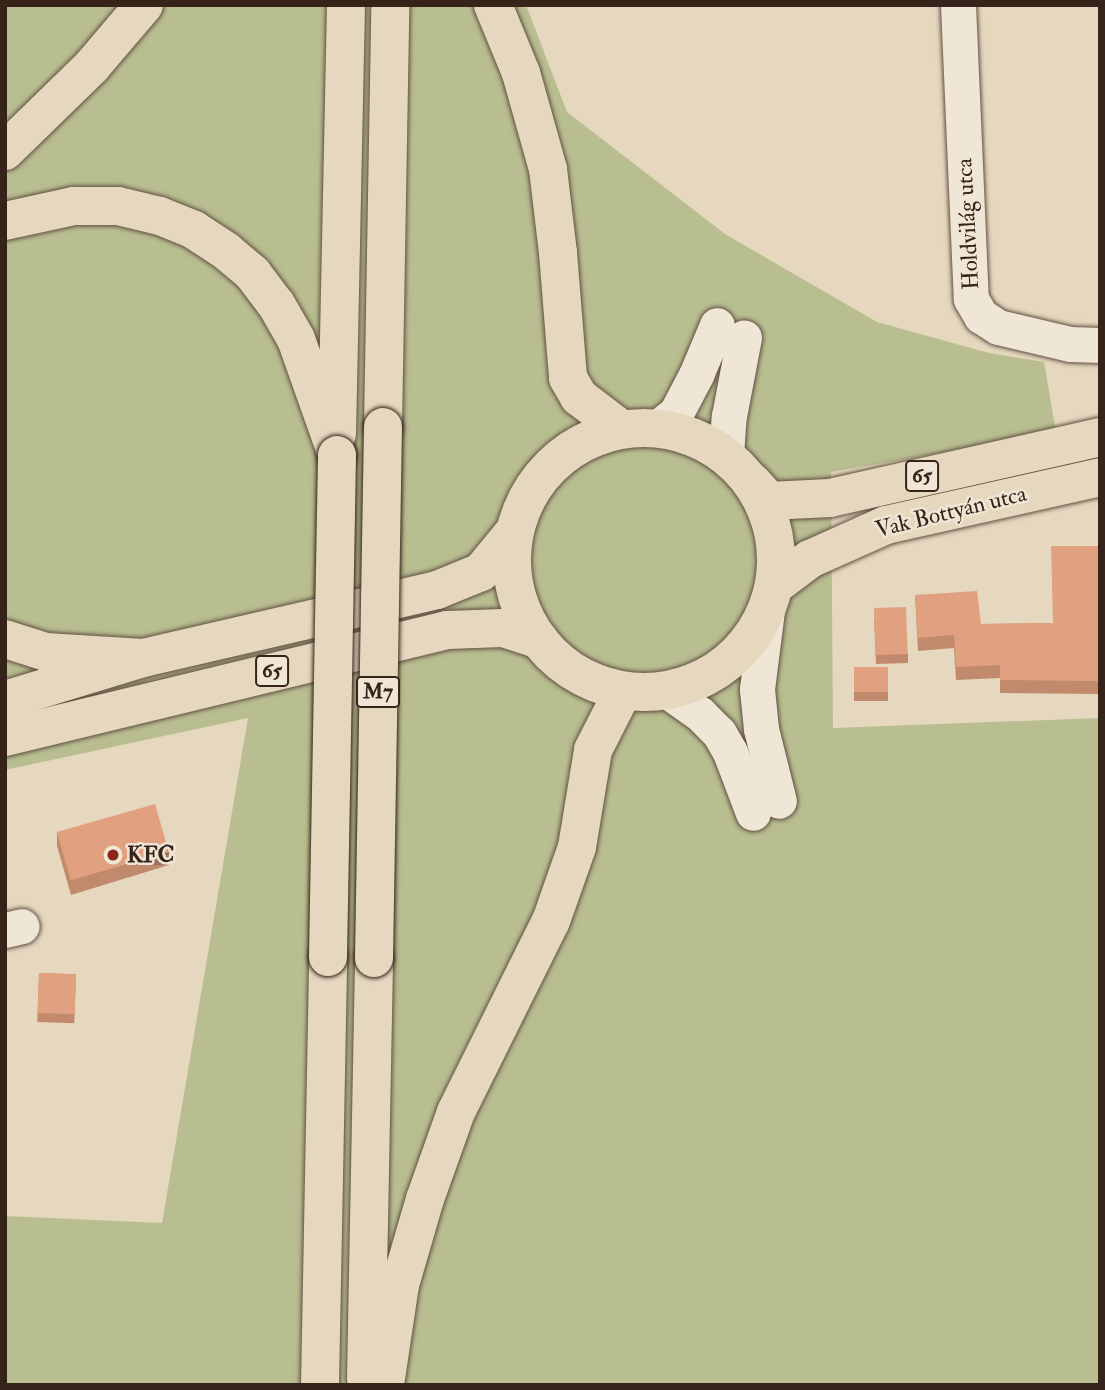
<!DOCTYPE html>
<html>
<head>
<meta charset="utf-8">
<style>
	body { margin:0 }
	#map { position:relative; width:1105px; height:1390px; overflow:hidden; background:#e6d8bf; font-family:"IM FELL Double Pica",serif }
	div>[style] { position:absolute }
	.green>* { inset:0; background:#b8be90 }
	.roads { filter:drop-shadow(0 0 2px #625043) drop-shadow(0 0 2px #625043) }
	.minor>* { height:35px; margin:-17.5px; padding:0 17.5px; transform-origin:17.5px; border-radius:17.5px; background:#efe6d5 }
	.major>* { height:38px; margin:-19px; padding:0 19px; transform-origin:19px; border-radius:19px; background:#e6d8bf }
	.major>.ring { margin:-19px; padding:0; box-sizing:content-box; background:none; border:38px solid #e6d8bf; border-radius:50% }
	.highway>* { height:38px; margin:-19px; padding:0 19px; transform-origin:19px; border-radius:19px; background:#e6d8bf }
	.bridges { filter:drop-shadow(0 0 2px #36231a) drop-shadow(0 0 2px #36231a) }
	.highway-bridge>* { height:38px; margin:-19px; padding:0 19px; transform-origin:19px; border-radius:19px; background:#e6d8bf }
	.wall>* { inset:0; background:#c28a6d; transform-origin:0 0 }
	.shaded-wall>* { inset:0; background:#9e7059; transform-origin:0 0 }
	.building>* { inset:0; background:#e1a07f; transform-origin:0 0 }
	.dots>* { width:19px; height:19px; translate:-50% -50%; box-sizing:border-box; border:4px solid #efe6d5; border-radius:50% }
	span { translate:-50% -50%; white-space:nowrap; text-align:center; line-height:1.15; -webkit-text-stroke:5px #efe6d5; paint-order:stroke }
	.shield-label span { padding:2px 5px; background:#efe6d5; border:2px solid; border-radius:5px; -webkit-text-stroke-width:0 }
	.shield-label { font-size:21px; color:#36231a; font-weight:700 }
	.street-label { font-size:23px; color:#36231a }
	.poi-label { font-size:23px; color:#36231a; font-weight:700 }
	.left { translate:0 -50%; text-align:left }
	.frame { position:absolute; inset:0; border:7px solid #36231a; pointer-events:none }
</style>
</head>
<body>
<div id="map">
	<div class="green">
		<div style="clip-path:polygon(5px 5px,526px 5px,567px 112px,725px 234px,877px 322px,989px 353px,1044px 362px,1056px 433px,831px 472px,833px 728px,1100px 718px,1100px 1385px,5px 1385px,5px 1216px,162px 1223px,248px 718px,5px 770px)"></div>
	</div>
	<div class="roads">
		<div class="minor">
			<div style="left:958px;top:5px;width:294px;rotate:87.5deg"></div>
			<div style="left:971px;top:299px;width:20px;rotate:60deg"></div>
			<div style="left:981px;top:316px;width:20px;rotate:33deg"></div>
			<div style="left:998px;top:327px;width:74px;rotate:13.3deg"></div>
			<div style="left:1070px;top:344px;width:30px;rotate:2deg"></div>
			<div style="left:658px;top:427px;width:23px;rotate:-38deg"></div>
			<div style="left:676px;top:413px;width:43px;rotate:-62.2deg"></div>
			<div style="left:696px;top:375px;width:54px;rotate:-67.2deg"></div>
			<div style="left:726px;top:455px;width:39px;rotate:-86deg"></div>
			<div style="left:729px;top:416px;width:80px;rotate:-79.2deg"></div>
			<div style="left:767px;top:610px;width:80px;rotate:97.2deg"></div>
			<div style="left:757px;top:689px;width:40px;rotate:84.3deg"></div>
			<div style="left:761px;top:729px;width:74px;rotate:76deg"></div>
			<div style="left:666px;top:690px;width:42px;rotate:35.2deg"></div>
			<div style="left:700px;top:714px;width:27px;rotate:45deg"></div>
			<div style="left:719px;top:733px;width:22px;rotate:60deg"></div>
			<div style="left:730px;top:752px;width:65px;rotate:69.3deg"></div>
			<div style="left:5px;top:930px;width:17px;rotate:-13deg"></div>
		</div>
		<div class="major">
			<div class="ring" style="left:512px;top:428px;width:226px;height:226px"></div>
			<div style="left:752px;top:482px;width:25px;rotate:48deg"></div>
			<div style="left:769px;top:501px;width:61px;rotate:-2.8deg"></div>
			<div style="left:830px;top:498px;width:277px;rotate:-12.7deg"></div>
			<div style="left:774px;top:586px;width:45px;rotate:-36.9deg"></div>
			<div style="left:810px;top:559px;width:83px;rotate:-24.1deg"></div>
			<div style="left:886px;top:525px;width:219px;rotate:-12.6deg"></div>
			<div style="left:5px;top:700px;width:144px;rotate:-16.9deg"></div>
			<div style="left:143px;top:658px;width:302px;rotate:-13deg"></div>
			<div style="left:437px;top:590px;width:48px;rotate:-22.2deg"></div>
			<div style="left:481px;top:572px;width:52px;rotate:-50.5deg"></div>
			<div style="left:5px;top:737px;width:455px;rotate:-13.6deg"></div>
			<div style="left:447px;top:630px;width:56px;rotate:-2deg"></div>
			<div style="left:503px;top:628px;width:38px;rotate:18deg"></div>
		</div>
		<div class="highway">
			<div style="left:493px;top:5px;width:74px;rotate:67.6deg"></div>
			<div style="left:521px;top:73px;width:100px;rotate:74.3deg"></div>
			<div style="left:548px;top:169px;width:85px;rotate:83.2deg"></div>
			<div style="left:558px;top:253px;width:125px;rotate:85.4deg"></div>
			<div style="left:568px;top:378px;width:22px;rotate:60deg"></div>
			<div style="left:579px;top:397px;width:53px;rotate:37.3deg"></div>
			<div style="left:5px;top:151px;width:122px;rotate:-44.3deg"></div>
			<div style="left:92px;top:66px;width:80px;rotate:-49.6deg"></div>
			<div style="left:5px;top:221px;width:71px;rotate:-12.3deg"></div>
			<div style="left:74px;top:206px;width:44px"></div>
			<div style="left:118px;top:206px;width:43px;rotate:13.4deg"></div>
			<div style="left:160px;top:216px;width:37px;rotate:22deg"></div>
			<div style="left:194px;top:230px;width:38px;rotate:33deg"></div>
			<div style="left:226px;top:251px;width:35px;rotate:40deg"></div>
			<div style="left:253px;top:274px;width:38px;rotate:53deg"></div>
			<div style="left:276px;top:304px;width:40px;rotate:60.3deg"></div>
			<div style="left:296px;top:339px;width:123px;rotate:70.5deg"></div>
			<div style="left:383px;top:427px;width:422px;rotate:-89deg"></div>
			<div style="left:337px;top:434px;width:429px;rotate:-88.8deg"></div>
			<div style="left:5px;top:639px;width:43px;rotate:17.6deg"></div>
			<div style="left:46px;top:652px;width:97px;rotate:3.5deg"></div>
			<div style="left:366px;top:1379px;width:421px;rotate:-88.9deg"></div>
			<div style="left:320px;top:1385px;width:428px;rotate:-88.9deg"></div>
			<div style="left:385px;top:1385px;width:101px;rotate:-81.5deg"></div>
			<div style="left:400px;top:1285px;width:90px;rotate:-73.8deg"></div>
			<div style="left:425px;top:1199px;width:92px;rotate:-70.4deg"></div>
			<div style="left:456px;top:1112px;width:213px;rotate:-63.6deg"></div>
			<div style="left:551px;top:921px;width:78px;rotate:-70.6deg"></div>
			<div style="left:577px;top:847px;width:98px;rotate:-80.6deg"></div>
			<div style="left:593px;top:750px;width:66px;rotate:-63deg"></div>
		</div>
	</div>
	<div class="bridges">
		<div class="highway-bridge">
			<div style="left:328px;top:957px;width:502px;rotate:-88.97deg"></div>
			<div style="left:374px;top:958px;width:531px;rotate:-89.03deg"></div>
		</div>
	</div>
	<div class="wall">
		<div style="clip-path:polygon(1098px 546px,1098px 694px,1000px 693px,1000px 678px,956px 680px,954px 648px,918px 651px,915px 595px,981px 624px,1053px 623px)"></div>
		<div style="clip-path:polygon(874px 618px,908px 654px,908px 663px,876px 664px)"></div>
		<div style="left:888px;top:667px;width:34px;height:34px;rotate:90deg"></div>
		<div style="clip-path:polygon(57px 833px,169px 865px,71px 895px,57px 846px)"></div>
		<div style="left:39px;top:973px;width:37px;height:49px;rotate:2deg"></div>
	</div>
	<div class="shaded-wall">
		<div style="left:169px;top:852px;width:13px;height:102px;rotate:90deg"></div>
	</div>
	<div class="building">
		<div style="clip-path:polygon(1051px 546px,1098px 546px,1098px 681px,1000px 680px,1000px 665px,956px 667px,954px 635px,918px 638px,915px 595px,977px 591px,981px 624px,1053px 623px)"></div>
		<div style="left:906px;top:607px;width:47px;height:32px;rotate:88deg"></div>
		<div style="left:888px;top:667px;width:25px;height:34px;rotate:90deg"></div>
		<div style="left:155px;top:804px;width:50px;height:102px;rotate:74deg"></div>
		<div style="left:39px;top:973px;width:37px;height:40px;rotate:2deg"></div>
	</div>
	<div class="dots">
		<div style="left:113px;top:855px;background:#8f2418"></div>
	</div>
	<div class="shield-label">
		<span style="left:922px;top:476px">65</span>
		<span style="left:272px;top:671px">65</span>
		<span style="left:378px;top:692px">M7</span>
	</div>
	<div class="street-label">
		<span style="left:968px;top:224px;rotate:-93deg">Holdvilág utca</span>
		<span style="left:951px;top:512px;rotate:-14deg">Vak Bottyán utca</span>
	</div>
	<div class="poi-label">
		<span class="left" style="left:127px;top:855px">KFC</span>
	</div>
	<div class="frame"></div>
</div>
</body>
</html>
